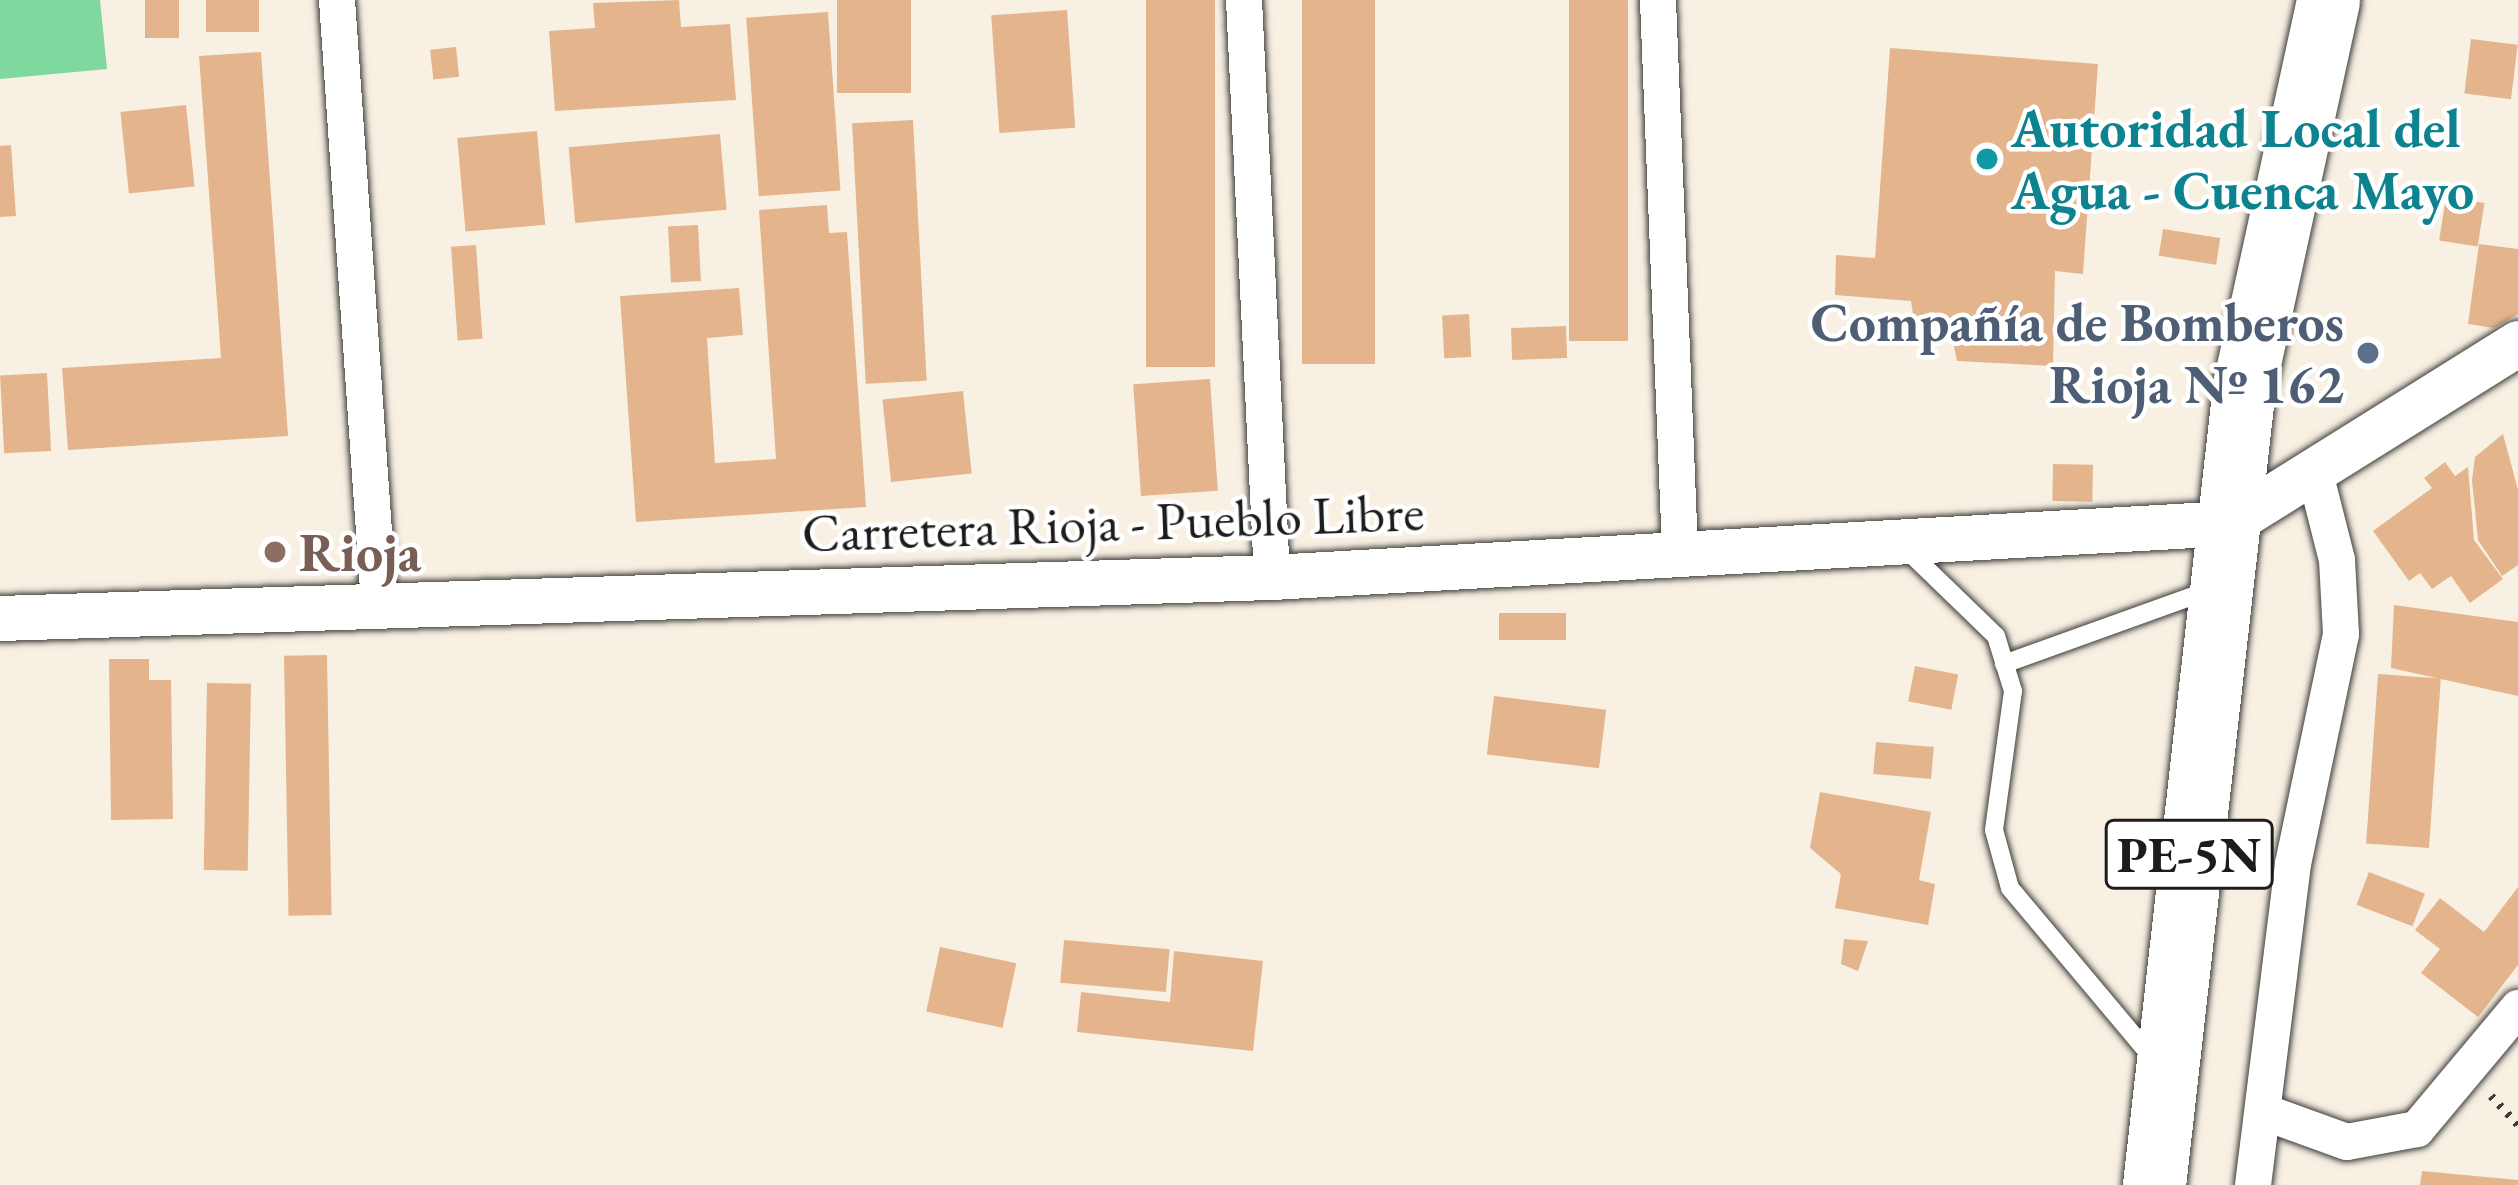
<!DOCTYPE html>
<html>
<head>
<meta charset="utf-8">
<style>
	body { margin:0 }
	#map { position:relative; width:2518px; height:1185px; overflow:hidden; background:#f8f1e3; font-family:"EB Garamond",serif }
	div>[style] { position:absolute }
	.green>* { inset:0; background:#7fd99e }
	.building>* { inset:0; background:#e4b58d; transform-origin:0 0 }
	.path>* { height:8px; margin-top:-4px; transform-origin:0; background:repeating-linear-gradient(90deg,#3d3c3a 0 3px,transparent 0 12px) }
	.roads { filter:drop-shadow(0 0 3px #3d3c3a) drop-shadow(0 0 3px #3d3c3a) }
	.service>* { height:18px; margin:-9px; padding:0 9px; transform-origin:9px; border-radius:9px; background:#fff }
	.minor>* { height:36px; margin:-18px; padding:0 18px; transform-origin:18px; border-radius:18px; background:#fff }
	.tertiary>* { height:45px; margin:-22.5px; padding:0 22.5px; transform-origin:22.5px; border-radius:22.5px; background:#fff }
	.trunk>* { height:63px; margin:-31.5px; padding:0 31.5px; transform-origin:31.5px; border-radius:31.5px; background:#fff }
	.dots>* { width:33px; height:33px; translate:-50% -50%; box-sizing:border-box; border:6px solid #fff; border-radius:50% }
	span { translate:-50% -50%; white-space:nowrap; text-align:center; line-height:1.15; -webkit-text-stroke:9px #fff; paint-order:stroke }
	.shield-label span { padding:3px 9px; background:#fff; border:3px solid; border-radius:9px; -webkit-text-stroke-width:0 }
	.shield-label { font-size:51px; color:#1c1c1c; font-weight:700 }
	.culture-label { font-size:54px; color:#0d838f; font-weight:700 }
	.left { translate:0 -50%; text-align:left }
	.service-label { font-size:54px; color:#4e5e75; font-weight:700 }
	.right { translate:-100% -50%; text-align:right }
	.street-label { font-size:54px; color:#1c1c1c }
	.education-label { font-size:54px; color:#785e54; font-weight:700 }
</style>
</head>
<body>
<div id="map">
	<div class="green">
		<div style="clip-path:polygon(0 0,100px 0,107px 69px,0 79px)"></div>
	</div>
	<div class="building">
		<div style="left:145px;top:0;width:34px;height:38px"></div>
		<div style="left:206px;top:0;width:53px;height:32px"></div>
		<div style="clip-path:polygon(679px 0,681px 27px,730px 24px,736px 100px,555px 111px,549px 31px,595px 28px,593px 3px)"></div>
		<div style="left:837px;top:0;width:74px;height:93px"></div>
		<div style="left:1146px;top:0;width:69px;height:367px"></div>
		<div style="left:1302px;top:0;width:73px;height:364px"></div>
		<div style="left:1569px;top:0;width:59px;height:341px"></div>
		<div style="left:1067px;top:10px;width:118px;height:76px;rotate:86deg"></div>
		<div style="left:828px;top:12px;width:179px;height:82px;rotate:86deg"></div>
		<div style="left:2471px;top:39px;width:47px;height:55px;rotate:7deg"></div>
		<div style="left:456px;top:47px;width:30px;height:26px;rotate:84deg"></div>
		<div style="clip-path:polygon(1890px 48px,2098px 64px,2083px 274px,2055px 271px,2053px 366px,1957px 361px,1950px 327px,1914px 322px,1911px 301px,1835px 295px,1836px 255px,1875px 258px)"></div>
		<div style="clip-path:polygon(261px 52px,288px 436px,68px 450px,62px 368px,221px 358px,199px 56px)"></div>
		<div style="left:186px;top:105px;width:82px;height:66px;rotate:84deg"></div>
		<div style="left:913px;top:120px;width:261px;height:61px;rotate:87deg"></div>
		<div style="left:537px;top:131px;width:94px;height:80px;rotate:85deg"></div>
		<div style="left:720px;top:134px;width:76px;height:152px;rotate:85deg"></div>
		<div style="clip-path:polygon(11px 145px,16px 216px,0 217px,0 146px)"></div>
		<div style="left:2446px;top:197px;width:39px;height:44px;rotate:9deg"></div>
		<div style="clip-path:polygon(827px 205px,829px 233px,847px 232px,866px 507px,636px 522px,620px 296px,739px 288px,743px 335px,707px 338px,715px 463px,776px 459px,759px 210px)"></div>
		<div style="left:698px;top:225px;width:56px;height:30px;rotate:87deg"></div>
		<div style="left:2163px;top:229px;width:58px;height:27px;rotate:9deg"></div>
		<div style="clip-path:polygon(2479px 244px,2518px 249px,2518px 314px,2494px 328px,2468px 324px)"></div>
		<div style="left:476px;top:245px;width:94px;height:25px;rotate:86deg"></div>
		<div style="left:1469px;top:314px;width:43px;height:27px;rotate:87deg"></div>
		<div style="left:1566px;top:326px;width:32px;height:55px;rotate:88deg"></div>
		<div style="left:47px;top:373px;width:78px;height:47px;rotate:87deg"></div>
		<div style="left:1210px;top:379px;width:112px;height:77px;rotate:86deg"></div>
		<div style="left:963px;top:391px;width:83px;height:81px;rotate:84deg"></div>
		<div style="clip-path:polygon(2503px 434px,2518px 490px,2518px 565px,2502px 576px,2478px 540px,2472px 480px,2475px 457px)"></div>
		<div style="clip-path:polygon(2445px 462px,2455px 476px,2468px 467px,2474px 540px,2503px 579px,2470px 603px,2451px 576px,2432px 589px,2420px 573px,2409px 581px,2373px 531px,2432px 488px,2424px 478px)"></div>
		<div style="left:2053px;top:464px;width:40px;height:37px;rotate:1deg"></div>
		<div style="clip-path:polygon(2394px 605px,2518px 622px,2518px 696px,2391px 668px)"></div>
		<div style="left:1499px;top:613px;width:67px;height:27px"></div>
		<div style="left:327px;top:655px;width:260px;height:43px;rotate:89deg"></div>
		<div style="clip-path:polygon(109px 659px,149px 659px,149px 680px,171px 680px,173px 819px,111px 820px)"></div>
		<div style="left:1915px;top:666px;width:44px;height:36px;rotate:11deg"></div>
		<div style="left:2378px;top:674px;width:63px;height:170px;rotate:4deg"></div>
		<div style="left:207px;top:683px;width:44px;height:187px;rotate:1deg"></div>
		<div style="left:1494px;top:696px;width:113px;height:59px;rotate:7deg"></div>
		<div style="left:1876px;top:742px;width:58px;height:32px;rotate:5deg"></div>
		<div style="clip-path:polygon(1820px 792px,1931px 812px,1919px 880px,1935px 884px,1928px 925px,1835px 908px,1841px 874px,1810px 848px)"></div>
		<div style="left:2369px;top:872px;width:60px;height:35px;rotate:21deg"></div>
		<div style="clip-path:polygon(2518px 887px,2518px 965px,2478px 1017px,2421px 973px,2440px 949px,2415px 930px,2440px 898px,2484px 932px)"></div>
		<div style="clip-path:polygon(1844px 939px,1868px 941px,1858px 971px,1841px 964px)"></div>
		<div style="left:1064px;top:940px;width:106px;height:43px;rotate:5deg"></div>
		<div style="left:940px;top:947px;width:78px;height:66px;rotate:12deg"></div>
		<div style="clip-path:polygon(1174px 951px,1263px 961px,1253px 1051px,1077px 1032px,1081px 992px,1170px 1002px)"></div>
		<div style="clip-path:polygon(2422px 1171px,2518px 1180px,2518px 1185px,2420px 1185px)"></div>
	</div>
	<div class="path">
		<div style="left:2491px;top:1096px;width:40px;rotate:47deg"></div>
	</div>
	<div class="roads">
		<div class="service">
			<div style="left:1904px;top:547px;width:128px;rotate:44.1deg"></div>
			<div style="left:1996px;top:636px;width:58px;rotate:72.8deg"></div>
			<div style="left:2013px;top:691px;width:140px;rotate:97.8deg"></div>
			<div style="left:1994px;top:830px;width:60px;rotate:74.6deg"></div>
			<div style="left:2010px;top:888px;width:221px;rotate:50deg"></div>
			<div style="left:2004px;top:664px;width:218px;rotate:-19.8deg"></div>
		</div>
		<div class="minor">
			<div style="left:337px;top:0;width:605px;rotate:86.02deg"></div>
			<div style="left:1244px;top:0;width:578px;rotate:87.22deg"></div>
			<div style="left:1658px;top:0;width:551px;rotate:87.71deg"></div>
			<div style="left:2264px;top:1112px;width:88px;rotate:19.9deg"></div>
			<div style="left:2347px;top:1142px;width:71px;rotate:-10.5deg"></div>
			<div style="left:2417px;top:1129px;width:158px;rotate:-50.1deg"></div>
			<div style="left:2253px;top:1185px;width:323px;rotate:-82.9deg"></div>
			<div style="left:2293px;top:864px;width:235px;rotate:-78.2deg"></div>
			<div style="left:2341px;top:634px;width:74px;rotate:-93.1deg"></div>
			<div style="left:2337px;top:560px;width:90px;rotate:-104.2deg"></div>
		</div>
		<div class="tertiary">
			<div style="left:0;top:618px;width:1273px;rotate:-1.85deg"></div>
			<div style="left:1272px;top:577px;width:960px;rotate:-3.23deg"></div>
			<div style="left:2230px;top:523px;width:340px;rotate:-32deg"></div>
		</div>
		<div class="trunk">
			<div style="left:2154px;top:1185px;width:804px;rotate:-83.57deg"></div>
			<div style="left:2244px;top:386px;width:395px;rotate:-77.7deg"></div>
		</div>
	</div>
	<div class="dots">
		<div style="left:1987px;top:159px;background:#0f9aa8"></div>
		<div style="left:2368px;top:353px;background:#5c6f8a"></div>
		<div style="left:275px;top:552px;background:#8d6e63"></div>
	</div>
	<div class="shield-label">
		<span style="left:2189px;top:854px">PE-5N</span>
	</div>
	<div class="culture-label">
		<span class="left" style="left:2011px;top:159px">Autoridad Local del<br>Agua - Cuenca Mayo</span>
	</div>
	<div class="service-label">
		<span class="right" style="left:2344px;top:353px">Compañía de Bomberos<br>Rioja Nº 162</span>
	</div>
	<div class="street-label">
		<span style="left:1113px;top:522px;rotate:-2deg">Carretera Rioja - Pueblo Libre</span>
	</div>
	<div class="education-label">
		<span class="left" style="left:299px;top:552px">Rioja</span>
	</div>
</div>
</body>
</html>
